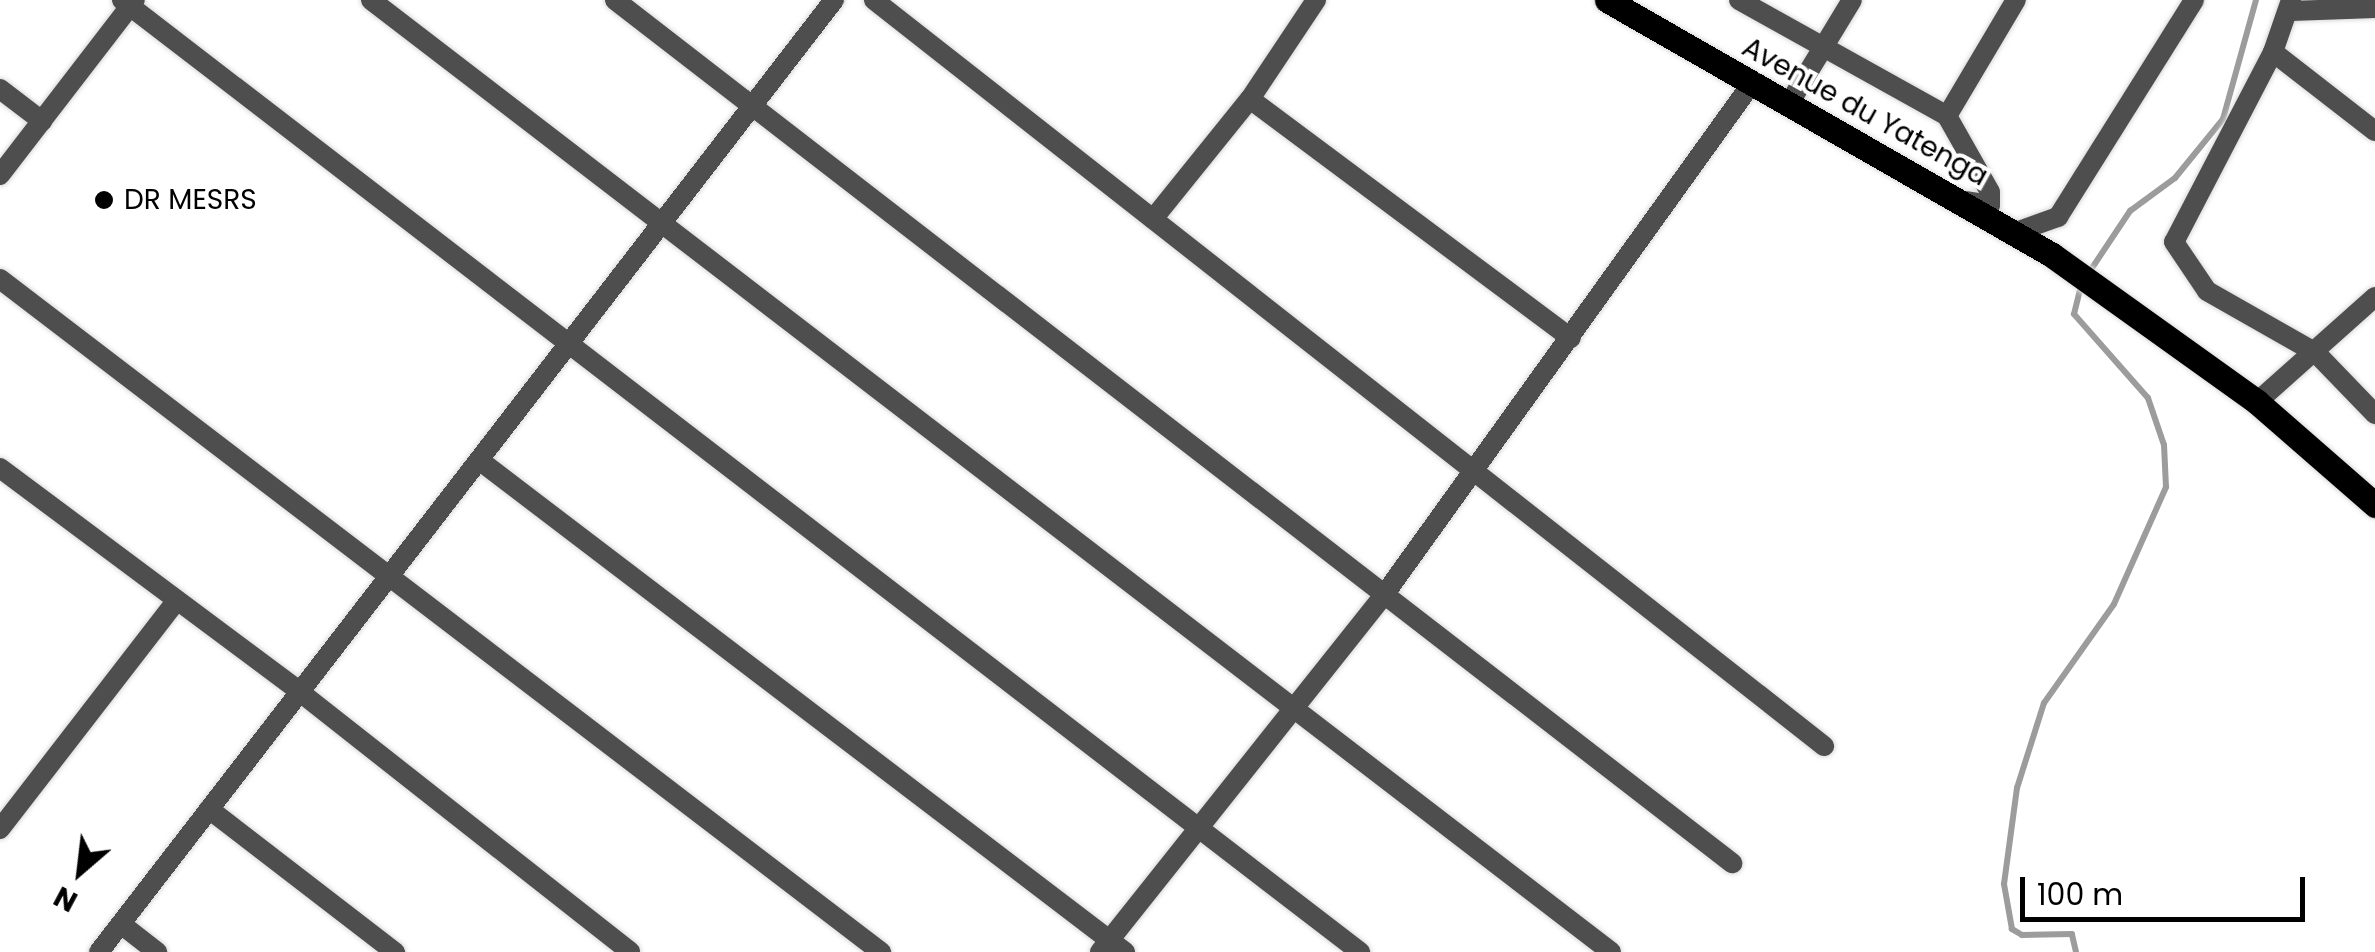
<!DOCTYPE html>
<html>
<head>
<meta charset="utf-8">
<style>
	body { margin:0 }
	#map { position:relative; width:2375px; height:952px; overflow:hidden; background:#fff; font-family:Poppins,sans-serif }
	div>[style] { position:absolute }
	.stream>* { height:6px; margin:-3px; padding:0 3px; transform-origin:3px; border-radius:3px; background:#9c9c9c }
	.roads { filter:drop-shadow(0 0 2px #dbdbdb) drop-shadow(0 0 2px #dbdbdb) }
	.street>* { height:20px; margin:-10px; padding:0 10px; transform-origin:10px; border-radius:10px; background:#4e4e4e }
	.primary>* { height:25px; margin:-12.5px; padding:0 12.5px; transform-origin:12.5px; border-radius:12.5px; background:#000 }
	.dots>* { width:28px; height:28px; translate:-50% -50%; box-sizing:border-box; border:5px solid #fff; border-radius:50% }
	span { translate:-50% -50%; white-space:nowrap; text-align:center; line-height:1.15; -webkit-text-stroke:8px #fff; paint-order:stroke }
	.street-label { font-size:28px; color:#000 }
	.poi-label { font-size:28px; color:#000 }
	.left { translate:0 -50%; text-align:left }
	.north { position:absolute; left:30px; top:822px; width:100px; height:100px; -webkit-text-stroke:8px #fff; paint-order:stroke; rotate:208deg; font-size:28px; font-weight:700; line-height:40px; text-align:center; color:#000 }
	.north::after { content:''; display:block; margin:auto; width:35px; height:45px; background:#000; clip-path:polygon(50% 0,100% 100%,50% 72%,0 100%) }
	.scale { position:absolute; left:2020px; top:877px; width:285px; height:45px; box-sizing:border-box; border:5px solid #000; border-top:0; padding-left:12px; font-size:30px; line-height:35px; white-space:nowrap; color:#000; -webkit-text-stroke:8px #fff; paint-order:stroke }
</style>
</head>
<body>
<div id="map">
	<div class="stream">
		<div style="left:2088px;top:274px;width:76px;rotate:-56.3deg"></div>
		<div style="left:2130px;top:211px;width:56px;rotate:-36.3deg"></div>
		<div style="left:2175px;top:178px;width:76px;rotate:-50.9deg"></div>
		<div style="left:2223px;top:119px;width:123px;rotate:-74.5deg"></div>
		<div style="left:2076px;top:952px;width:18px;rotate:-103deg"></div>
		<div style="left:2072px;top:934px;width:50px;rotate:178.9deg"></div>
		<div style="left:2022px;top:935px;width:12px;rotate:-149deg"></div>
		<div style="left:2012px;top:929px;width:46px;rotate:-100.1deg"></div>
		<div style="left:2004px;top:884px;width:97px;rotate:-82.3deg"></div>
		<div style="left:2017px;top:788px;width:89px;rotate:-72.4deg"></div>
		<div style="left:2044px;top:703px;width:121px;rotate:-54.7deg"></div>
		<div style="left:2114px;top:604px;width:128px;rotate:-66deg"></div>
		<div style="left:2166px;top:487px;width:42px;rotate:-92.7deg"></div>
		<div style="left:2164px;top:445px;width:50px;rotate:-108.8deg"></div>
		<div style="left:2148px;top:398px;width:112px;rotate:-131.4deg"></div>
		<div style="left:2074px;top:314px;width:30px;rotate:-76deg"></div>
	</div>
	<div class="roads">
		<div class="street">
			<div style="left:122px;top:0;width:1562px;rotate:37.56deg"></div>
			<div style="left:371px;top:0;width:1563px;rotate:37.51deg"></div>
			<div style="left:615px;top:0;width:1412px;rotate:37.69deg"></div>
			<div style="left:874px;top:0;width:1208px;rotate:38.14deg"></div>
			<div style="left:1739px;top:0;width:238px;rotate:29.1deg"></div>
			<div style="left:1947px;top:116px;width:87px;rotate:60.5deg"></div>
			<div style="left:1990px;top:192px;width:13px;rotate:90deg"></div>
			<div style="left:1990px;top:205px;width:24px;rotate:-171deg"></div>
			<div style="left:2291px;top:0;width:55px;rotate:109.1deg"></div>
			<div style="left:2273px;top:52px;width:214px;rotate:117.5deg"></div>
			<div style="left:2174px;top:242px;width:59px;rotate:56deg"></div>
			<div style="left:2207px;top:291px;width:125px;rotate:29.6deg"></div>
			<div style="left:2316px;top:353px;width:85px;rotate:46deg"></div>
			<div style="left:2291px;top:11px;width:84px;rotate:-2deg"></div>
			<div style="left:2273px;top:52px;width:129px;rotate:37.8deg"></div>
			<div style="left:0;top:89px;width:53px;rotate:37.3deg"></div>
			<div style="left:1250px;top:99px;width:400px;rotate:36.7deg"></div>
			<div style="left:1790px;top:102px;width:119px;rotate:-58.7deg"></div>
			<div style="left:1947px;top:116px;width:135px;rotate:-59.3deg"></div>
			<div style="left:0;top:175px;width:221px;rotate:-52.4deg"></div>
			<div style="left:1153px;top:219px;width:154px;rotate:-51.1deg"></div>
			<div style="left:1250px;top:99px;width:119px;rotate:-56.3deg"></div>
			<div style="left:2016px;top:232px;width:45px;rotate:-19.7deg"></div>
			<div style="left:2058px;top:217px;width:256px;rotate:-57.9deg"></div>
			<div style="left:0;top:279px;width:1109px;rotate:37.38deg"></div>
			<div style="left:2257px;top:402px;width:158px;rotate:-41.7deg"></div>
			<div style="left:479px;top:460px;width:812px;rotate:37.29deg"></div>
			<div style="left:0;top:468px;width:374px;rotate:36.7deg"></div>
			<div style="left:300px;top:692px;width:420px;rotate:38.2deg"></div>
			<div style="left:209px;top:809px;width:235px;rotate:37.6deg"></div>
			<div style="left:0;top:829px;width:289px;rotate:-52.3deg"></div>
			<div style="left:121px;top:924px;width:46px;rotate:37.9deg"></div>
			<div style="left:99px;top:952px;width:1203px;rotate:-52.33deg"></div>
			<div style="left:1100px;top:952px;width:456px;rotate:-51.5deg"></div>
			<div style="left:1384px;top:595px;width:631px;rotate:-54.29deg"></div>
		</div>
		<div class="primary">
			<div style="left:1607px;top:0;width:513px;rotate:29.81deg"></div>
			<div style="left:2052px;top:255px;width:252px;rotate:35.6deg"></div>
			<div style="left:2257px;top:402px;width:157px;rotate:41.1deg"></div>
		</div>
	</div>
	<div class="dots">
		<div style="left:104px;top:200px;background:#000"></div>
	</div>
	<div class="street-label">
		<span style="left:1865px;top:112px;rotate:29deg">Avenue du Yatenga</span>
	</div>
	<div class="poi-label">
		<span class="left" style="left:124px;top:200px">DR MESRS</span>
	</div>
	<div class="north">N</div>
	<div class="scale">100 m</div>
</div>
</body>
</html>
